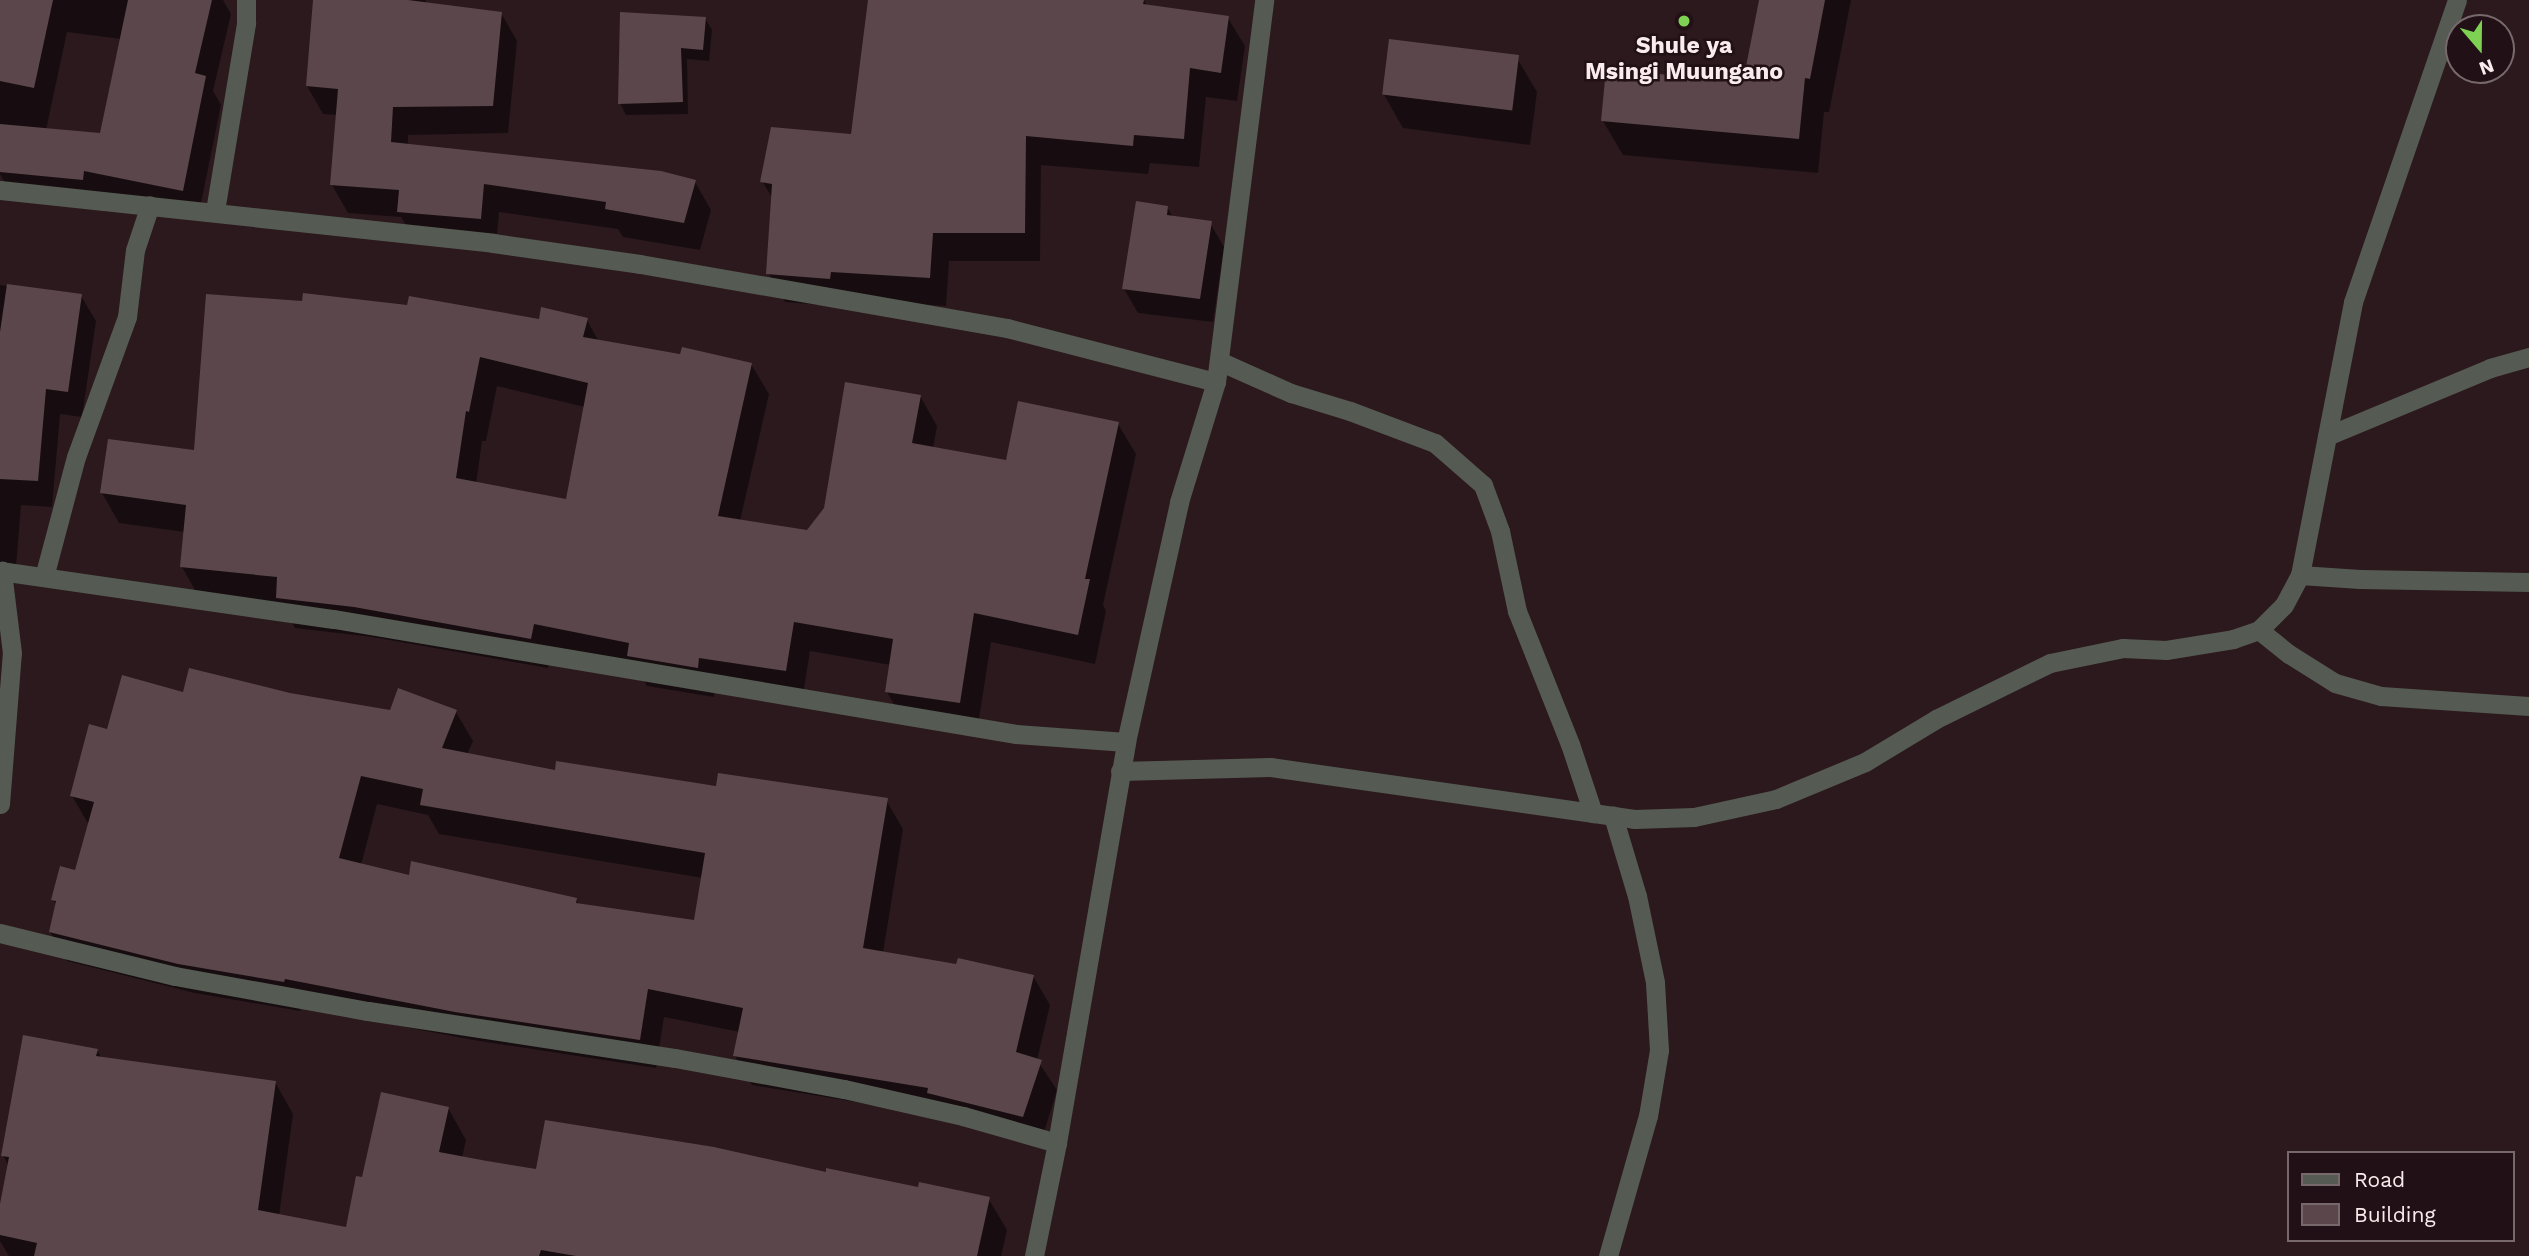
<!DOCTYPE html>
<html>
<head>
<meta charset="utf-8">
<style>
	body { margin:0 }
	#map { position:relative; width:2529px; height:1256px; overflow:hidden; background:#2b191e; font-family:"Work Sans",sans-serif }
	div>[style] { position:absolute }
	.shadow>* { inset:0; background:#0007 }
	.building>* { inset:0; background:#5b464b; transform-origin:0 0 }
	.service>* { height:19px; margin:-9.5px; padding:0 9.5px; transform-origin:9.5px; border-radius:9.5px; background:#555b53 }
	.minor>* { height:19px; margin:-9.5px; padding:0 9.5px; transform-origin:9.5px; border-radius:9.5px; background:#555b53 }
	.dots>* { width:19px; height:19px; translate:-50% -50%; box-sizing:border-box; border:4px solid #211015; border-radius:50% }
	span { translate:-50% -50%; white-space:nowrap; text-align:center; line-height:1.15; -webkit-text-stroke:5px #211015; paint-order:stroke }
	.poi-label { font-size:23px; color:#f9ecef; font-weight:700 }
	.legend { position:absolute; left:2287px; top:1151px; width:228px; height:91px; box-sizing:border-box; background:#211015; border:2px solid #77686c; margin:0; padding:9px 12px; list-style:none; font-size:21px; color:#f9ecef }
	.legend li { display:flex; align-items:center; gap:14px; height:35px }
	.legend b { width:35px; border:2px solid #77686c }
	.north { position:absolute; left:2445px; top:14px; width:70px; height:70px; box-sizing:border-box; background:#211015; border:2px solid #77686c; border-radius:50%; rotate:160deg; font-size:19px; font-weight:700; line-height:28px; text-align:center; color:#f9ecef }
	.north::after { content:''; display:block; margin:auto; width:24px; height:32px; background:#7ed153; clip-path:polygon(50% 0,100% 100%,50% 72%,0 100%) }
</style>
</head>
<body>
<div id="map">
	<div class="shadow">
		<div style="clip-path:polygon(evenodd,0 0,223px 0,231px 14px,213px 91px,221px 105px,198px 218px,14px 199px,0 174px,0 0,67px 32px,121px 39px,102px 135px,46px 130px,67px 32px)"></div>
		<div style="clip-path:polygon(314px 0,426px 0,425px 6px,501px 13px,517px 41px,508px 133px,408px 135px,408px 145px,695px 182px,711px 210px,700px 250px,623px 237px,618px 229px,499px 212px,496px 246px,415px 239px,401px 217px,348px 213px,332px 185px,338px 115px,323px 114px,307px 86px)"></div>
		<div style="clip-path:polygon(869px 0,1144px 0,1147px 6px,1228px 18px,1245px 46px,1237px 101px,1206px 97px,1199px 167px,1150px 163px,1148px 174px,1041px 165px,1040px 261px,949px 261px,946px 306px,847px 300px,846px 307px,785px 302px,768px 273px,773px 199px,762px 181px,852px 136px)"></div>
		<div style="clip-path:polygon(1761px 0,1851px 0,1829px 112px,1824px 112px,1818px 173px,1623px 155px,1603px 121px,1744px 84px)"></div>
		<div style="clip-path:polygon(705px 18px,712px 30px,709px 61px,687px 59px,688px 114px,626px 115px,620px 103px)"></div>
		<div style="clip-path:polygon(1517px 58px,1537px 92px,1530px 145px,1403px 128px,1383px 93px)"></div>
		<div style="clip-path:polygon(1167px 207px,1173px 217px,1210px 223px,1224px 247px,1213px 322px,1138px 313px,1124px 289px)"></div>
		<div style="clip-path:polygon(0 285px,81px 296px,96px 321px,82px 417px,60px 414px,52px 507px,21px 505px,15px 579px,0 577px)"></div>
		<div style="clip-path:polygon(evenodd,587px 320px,599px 342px,751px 364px,769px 394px,740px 521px,807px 531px,920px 396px,937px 426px,933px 449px,1007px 462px,1118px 424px,1136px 454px,1103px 605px,1106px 611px,1095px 664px,991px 642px,977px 732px,904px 722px,887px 692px,891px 665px,810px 651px,802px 701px,715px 687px,714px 697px,647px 686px,638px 671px,551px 653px,548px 668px,372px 637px,295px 628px,282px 605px,199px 597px,182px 567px,185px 532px,119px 523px,102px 493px,196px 452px,540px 321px,587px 320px,497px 386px,585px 407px,567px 501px,476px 484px,482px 441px,486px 441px,497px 386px)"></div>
		<div style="clip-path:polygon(evenodd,184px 694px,290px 695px,391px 712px,456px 712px,473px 741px,467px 755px,556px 772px,886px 800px,903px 829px,883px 953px,1033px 976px,1050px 1005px,1037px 1060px,1057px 1090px,1040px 1145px,942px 1116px,752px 1085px,735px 1056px,740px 1032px,664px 1017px,656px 1068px,473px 1040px,301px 1007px,300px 1011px,195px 993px,67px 961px,50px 932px,57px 906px,53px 900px,76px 872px,89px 825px,72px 796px,108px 731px,184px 694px,377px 804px,428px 815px,439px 834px,703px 878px,696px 922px,579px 906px,576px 899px,410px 877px,361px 865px,377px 804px)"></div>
		<div style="clip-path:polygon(97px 1050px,102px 1059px,275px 1082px,293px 1114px,279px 1216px,348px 1229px,363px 1179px,448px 1108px,466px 1140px,462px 1158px,537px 1171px,827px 1174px,988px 1198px,1007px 1230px,1001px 1256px,9px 1256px,0 1241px,0 1213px,9px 1167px,3px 1155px)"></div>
	</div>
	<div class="building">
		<div style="clip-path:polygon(0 0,53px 0,34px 88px,0 81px)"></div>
		<div style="clip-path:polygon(128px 0,212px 0,195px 73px,206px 76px,183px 191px,84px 171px,83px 180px,0 172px,0 124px,100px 133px)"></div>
		<div style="clip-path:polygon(313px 0,408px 0,502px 12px,493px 106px,393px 107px,391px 142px,661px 171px,696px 180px,684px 223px,605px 209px,606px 202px,484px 184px,481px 219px,397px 212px,399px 190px,330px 185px,338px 89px,306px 86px)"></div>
		<div style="clip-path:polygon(868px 0,1144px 0,1143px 4px,1229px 16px,1221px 73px,1190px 68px,1184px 139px,1134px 135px,1133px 146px,1026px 136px,1025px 233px,933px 233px,930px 278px,831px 272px,830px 279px,766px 274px,772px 184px,760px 182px,771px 127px,851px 134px)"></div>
		<div style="clip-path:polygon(1759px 0,1825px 0,1810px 79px,1805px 78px,1799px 139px,1601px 121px,1606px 69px,1743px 82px)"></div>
		<div style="clip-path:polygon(620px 12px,706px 17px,703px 50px,681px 48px,683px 102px,618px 104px)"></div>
		<div style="left:1389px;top:39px;width:131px;height:56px;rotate:7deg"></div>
		<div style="clip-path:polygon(1136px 201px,1168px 206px,1167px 215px,1212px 221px,1200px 299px,1122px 289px)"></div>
		<div style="clip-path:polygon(7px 284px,82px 294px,68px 392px,46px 389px,38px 481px,0 479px,0 332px)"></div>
		<div style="clip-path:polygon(evenodd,303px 293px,407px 305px,409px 296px,539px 319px,541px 307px,588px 318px,583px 337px,680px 354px,682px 347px,752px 363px,718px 516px,807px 530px,824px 508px,845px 382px,921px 395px,912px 443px,1006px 460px,1018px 401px,1119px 422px,1085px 579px,1090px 579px,1078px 635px,974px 613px,960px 703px,885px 692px,893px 639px,794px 622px,786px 671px,699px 658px,698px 668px,627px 656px,629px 643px,534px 624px,531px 639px,354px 607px,276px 598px,277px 577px,180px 567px,186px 505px,100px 493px,108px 439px,194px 450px,206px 294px,302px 301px,303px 293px,480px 357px,588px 383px,566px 499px,456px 478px,466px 411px,469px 412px,480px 357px)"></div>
		<div style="clip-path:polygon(evenodd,189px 668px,290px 693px,390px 710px,398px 688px,457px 710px,442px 748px,555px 770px,556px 761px,716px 786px,718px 773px,888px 798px,863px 948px,956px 964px,958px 958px,1034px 975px,1016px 1052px,1042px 1060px,1023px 1117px,927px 1093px,928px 1088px,733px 1056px,743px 1008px,648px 989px,640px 1040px,455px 1012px,285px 979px,284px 982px,178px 964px,49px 932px,56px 901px,51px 900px,60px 866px,75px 870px,94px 802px,70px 796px,89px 724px,107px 729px,122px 675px,183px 692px,189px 668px,361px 776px,423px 789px,420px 805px,705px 853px,694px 920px,576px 903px,577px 898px,411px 861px,409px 875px,339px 858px,361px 776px)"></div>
		<div style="clip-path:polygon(23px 1035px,98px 1049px,96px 1056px,276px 1081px,258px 1210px,346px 1227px,356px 1176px,362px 1177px,381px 1092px,449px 1107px,439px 1152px,487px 1161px,536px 1169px,545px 1120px,714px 1147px,826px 1172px,826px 1168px,918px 1187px,919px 1182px,990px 1197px,977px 1256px,576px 1256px,541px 1250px,539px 1256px,34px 1256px,37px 1243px,0 1235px,0 1204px,9px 1157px,1px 1156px)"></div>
	</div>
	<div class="service">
		<div style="left:2300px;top:575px;width:60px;rotate:3.8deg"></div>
		<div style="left:2360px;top:579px;width:169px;rotate:1deg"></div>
		<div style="left:2259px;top:630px;width:38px;rotate:39deg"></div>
		<div style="left:2289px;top:654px;width:54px;rotate:32.2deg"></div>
		<div style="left:2335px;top:683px;width:48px;rotate:15.8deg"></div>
		<div style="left:2381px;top:696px;width:148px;rotate:3.9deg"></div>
		<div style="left:1608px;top:1256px;width:146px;rotate:-74.1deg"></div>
		<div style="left:1648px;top:1116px;width:67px;rotate:-80.5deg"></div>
		<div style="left:1659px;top:1050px;width:68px;rotate:-93.4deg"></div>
		<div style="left:1655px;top:982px;width:88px;rotate:-101.8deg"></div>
		<div style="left:1637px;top:896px;width:84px;rotate:-106.7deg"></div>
	</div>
	<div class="minor">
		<div style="left:0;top:190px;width:496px;rotate:6.1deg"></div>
		<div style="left:493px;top:243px;width:148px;rotate:8.1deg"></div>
		<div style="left:640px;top:264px;width:373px;rotate:9.9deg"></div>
		<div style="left:1007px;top:328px;width:216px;rotate:14.5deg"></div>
		<div style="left:215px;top:211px;width:191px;rotate:-80.6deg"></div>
		<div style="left:246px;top:23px;width:23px;rotate:-90deg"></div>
		<div style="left:1219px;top:361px;width:79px;rotate:24deg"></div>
		<div style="left:1291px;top:393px;width:62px;rotate:17deg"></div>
		<div style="left:1350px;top:411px;width:91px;rotate:20.6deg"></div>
		<div style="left:1435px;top:443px;width:64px;rotate:41.2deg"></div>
		<div style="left:1483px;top:485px;width:49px;rotate:69.7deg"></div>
		<div style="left:1500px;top:531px;width:82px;rotate:78deg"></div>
		<div style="left:1517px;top:611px;width:143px;rotate:68.3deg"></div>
		<div style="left:1570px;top:744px;width:73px;rotate:71.6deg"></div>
		<div style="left:2327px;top:436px;width:177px;rotate:-22.6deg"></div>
		<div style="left:2490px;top:368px;width:41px;rotate:-15.8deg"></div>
		<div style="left:0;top:571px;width:337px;rotate:8.2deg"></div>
		<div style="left:334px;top:619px;width:692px;rotate:9.57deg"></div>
		<div style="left:1016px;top:734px;width:110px;rotate:4.2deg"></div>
		<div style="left:44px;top:577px;width:124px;rotate:-75.1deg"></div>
		<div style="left:76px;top:457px;width:149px;rotate:-70deg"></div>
		<div style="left:127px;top:317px;width:67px;rotate:-83.2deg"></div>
		<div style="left:135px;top:250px;width:47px;rotate:-71.6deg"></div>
		<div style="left:1120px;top:771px;width:150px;rotate:-1.5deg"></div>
		<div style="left:1270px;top:767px;width:368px;rotate:8.1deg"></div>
		<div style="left:1634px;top:819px;width:60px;rotate:-1.9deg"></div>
		<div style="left:1694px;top:817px;width:84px;rotate:-12.4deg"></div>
		<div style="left:1776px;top:799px;width:96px;rotate:-22.6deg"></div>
		<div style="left:1865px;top:762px;width:83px;rotate:-31.2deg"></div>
		<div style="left:1936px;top:719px;width:127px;rotate:-26.2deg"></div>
		<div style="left:2050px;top:663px;width:75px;rotate:-11.6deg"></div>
		<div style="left:2123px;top:648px;width:43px;rotate:2.7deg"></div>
		<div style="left:2166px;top:650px;width:68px;rotate:-9.3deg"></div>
		<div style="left:2233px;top:639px;width:28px;rotate:-19deg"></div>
		<div style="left:2259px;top:630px;width:35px;rotate:-45deg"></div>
		<div style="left:2284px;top:605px;width:34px;rotate:-62deg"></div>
		<div style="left:2300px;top:575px;width:278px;rotate:-79deg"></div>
		<div style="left:2353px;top:302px;width:319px;rotate:-71deg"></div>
		<div style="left:0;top:804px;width:151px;rotate:-85.5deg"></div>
		<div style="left:12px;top:653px;width:83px;rotate:-97deg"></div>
		<div style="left:0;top:933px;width:180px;rotate:13.8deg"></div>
		<div style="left:175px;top:976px;width:196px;rotate:10.3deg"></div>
		<div style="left:368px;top:1011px;width:311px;rotate:8.7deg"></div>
		<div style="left:675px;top:1058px;width:172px;rotate:10.4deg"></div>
		<div style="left:844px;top:1089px;width:122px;rotate:12.8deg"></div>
		<div style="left:963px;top:1116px;width:98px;rotate:16deg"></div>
		<div style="left:1034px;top:1256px;width:115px;rotate:-78.5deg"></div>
		<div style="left:1057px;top:1143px;width:407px;rotate:-80.2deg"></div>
		<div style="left:1126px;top:742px;width:246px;rotate:-77.5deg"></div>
		<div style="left:1179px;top:502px;width:126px;rotate:-72.9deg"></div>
		<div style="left:1216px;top:382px;width:385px;rotate:-82.8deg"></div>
	</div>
	<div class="dots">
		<div style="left:1684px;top:21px;background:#7ed153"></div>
	</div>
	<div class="poi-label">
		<span style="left:1684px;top:59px">Shule ya<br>Msingi Muungano</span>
	</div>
	<ul class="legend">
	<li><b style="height:9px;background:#555b53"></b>Road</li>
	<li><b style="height:19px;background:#5b464b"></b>Building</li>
	</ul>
	<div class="north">N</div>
</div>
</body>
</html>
